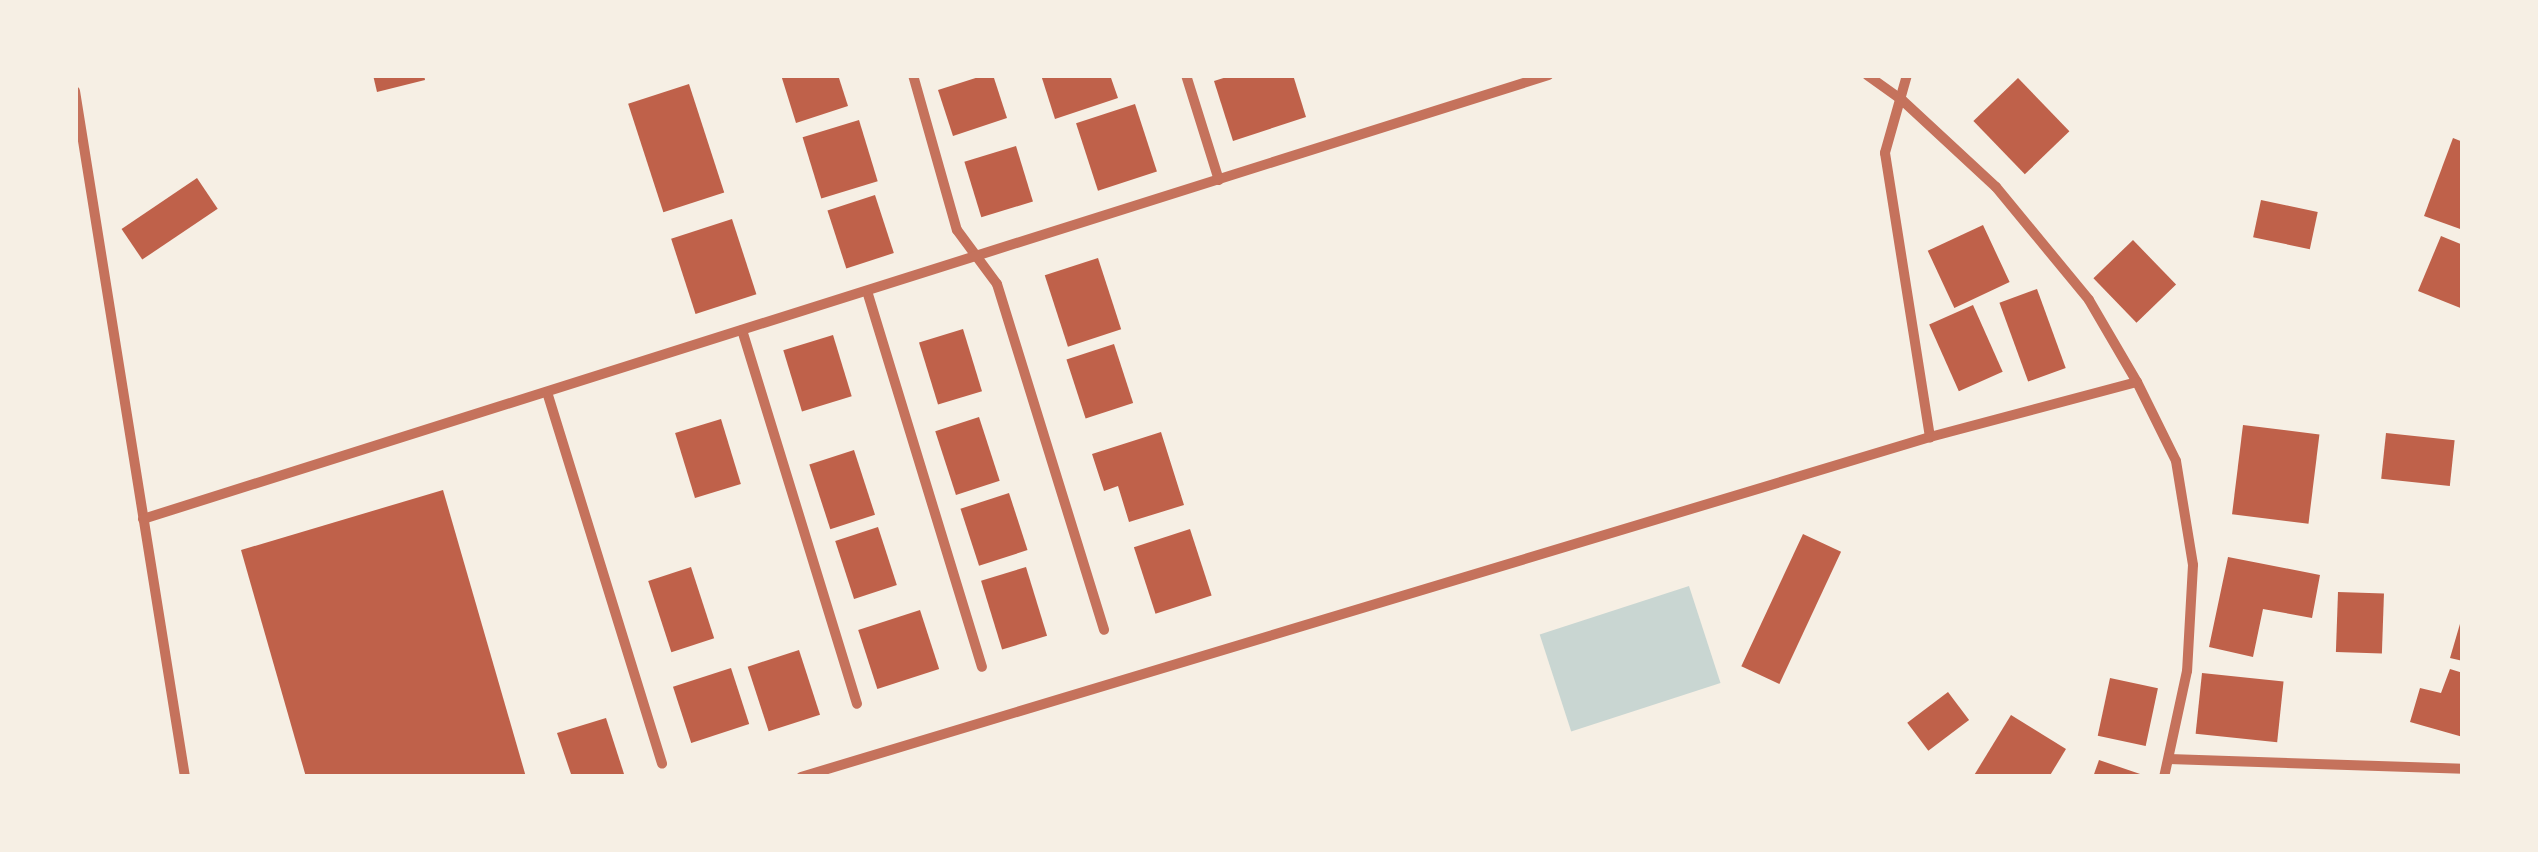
<!DOCTYPE html>
<html>
<head>
<meta charset="utf-8">
<style>
	body { margin:0 }
	#map { position:relative; width:2538px; height:852px; overflow:hidden; background:#f6efe4; font-family:"Alegreya Sans",sans-serif }
	div>[style] { position:absolute }
	.water>* { inset:0; background:#c9d6d2; transform-origin:0 0 }
	.building>* { inset:0; background:#bf614a; transform-origin:0 0 }
	.minor>* { height:10px; margin:-5px; padding:0 5px; transform-origin:5px; border-radius:5px; background:#c5725c }
	span { translate:-50% -50%; white-space:nowrap; text-align:center; line-height:1.15; -webkit-text-stroke:8px #f6efe4; paint-order:stroke }
	.frame { position:absolute; inset:0; border:78px solid #f6efe4; pointer-events:none }
</style>
</head>
<body>
<div id="map">
	<div class="water">
		<div style="left:1689px;top:586px;width:102px;height:157px;rotate:72deg"></div>
	</div>
	<div class="building">
		<div style="clip-path:polygon(373px 75px,424px 75px,425px 80px,377px 92px)"></div>
		<div style="clip-path:polygon(781px 75px,838px 75px,848px 106px,796px 123px)"></div>
		<div style="clip-path:polygon(985px 75px,993px 75px,1007px 118px,953px 136px,938px 90px)"></div>
		<div style="clip-path:polygon(1041px 75px,1110px 75px,1118px 98px,1055px 119px)"></div>
		<div style="clip-path:polygon(1233px 75px,1293px 75px,1306px 117px,1233px 141px,1214px 81px)"></div>
		<div style="left:2018px;top:78px;width:74px;height:62px;rotate:46deg"></div>
		<div style="left:689px;top:84px;width:114px;height:64px;rotate:72deg"></div>
		<div style="left:1135px;top:104px;width:71px;height:62px;rotate:72deg"></div>
		<div style="left:859px;top:120px;width:64px;height:59px;rotate:73deg"></div>
		<div style="clip-path:polygon(2453px 138px,2463px 142px,2463px 230px,2424px 216px)"></div>
		<div style="left:1016px;top:146px;width:58px;height:54px;rotate:73deg"></div>
		<div style="left:197px;top:178px;width:37px;height:91px;rotate:56deg"></div>
		<div style="left:875px;top:195px;width:61px;height:50px;rotate:72deg"></div>
		<div style="left:2261px;top:200px;width:58px;height:38px;rotate:12deg"></div>
		<div style="left:732px;top:219px;width:79px;height:64px;rotate:72deg"></div>
		<div style="left:1983px;top:225px;width:63px;height:61px;rotate:65deg"></div>
		<div style="clip-path:polygon(2441px 236px,2463px 245px,2463px 309px,2418px 291px)"></div>
		<div style="left:2133px;top:240px;width:62px;height:55px;rotate:46deg"></div>
		<div style="left:1098px;top:258px;width:75px;height:56px;rotate:72deg"></div>
		<div style="left:2037px;top:289px;width:84px;height:40px;rotate:70deg"></div>
		<div style="left:1973px;top:305px;width:73px;height:48px;rotate:66deg"></div>
		<div style="left:963px;top:329px;width:65px;height:46px;rotate:73deg"></div>
		<div style="left:833px;top:335px;width:64px;height:52px;rotate:73deg"></div>
		<div style="left:1114px;top:344px;width:62px;height:50px;rotate:72deg"></div>
		<div style="left:979px;top:417px;width:67px;height:46px;rotate:72deg"></div>
		<div style="left:721px;top:419px;width:68px;height:48px;rotate:73deg"></div>
		<div style="left:2243px;top:425px;width:77px;height:90px;rotate:7deg"></div>
		<div style="clip-path:polygon(1161px 432px,1184px 505px,1129px 522px,1118px 486px,1104px 491px,1092px 454px)"></div>
		<div style="left:2386px;top:433px;width:69px;height:46px;rotate:6deg"></div>
		<div style="left:854px;top:450px;width:68px;height:47px;rotate:72deg"></div>
		<div style="clip-path:polygon(443px 490px,526px 777px,306px 777px,241px 550px)"></div>
		<div style="left:1009px;top:493px;width:60px;height:51px;rotate:72deg"></div>
		<div style="left:878px;top:527px;width:61px;height:45px;rotate:72deg"></div>
		<div style="left:1190px;top:529px;width:70px;height:59px;rotate:72deg"></div>
		<div style="left:1803px;top:534px;width:42px;height:146px;rotate:25deg"></div>
		<div style="clip-path:polygon(2228px 557px,2320px 575px,2312px 618px,2263px 609px,2253px 657px,2209px 647px)"></div>
		<div style="left:691px;top:567px;width:75px;height:45px;rotate:72deg"></div>
		<div style="left:1026px;top:567px;width:72px;height:47px;rotate:73deg"></div>
		<div style="left:2338px;top:592px;width:46px;height:60px;rotate:2deg"></div>
		<div style="left:920px;top:610px;width:62px;height:65px;rotate:72deg"></div>
		<div style="clip-path:polygon(2462px 617px,2463px 617px,2463px 661px,2450px 658px)"></div>
		<div style="left:799px;top:650px;width:68px;height:54px;rotate:72deg"></div>
		<div style="left:731px;top:668px;width:59px;height:61px;rotate:72deg"></div>
		<div style="clip-path:polygon(2450px 669px,2463px 673px,2463px 737px,2410px 722px,2420px 688px,2441px 693px)"></div>
		<div style="left:2202px;top:673px;width:82px;height:61px;rotate:6deg"></div>
		<div style="left:2110px;top:678px;width:49px;height:59px;rotate:12deg"></div>
		<div style="left:1948px;top:692px;width:35px;height:51px;rotate:53deg"></div>
		<div style="clip-path:polygon(2011px 715px,2066px 749px,2049px 777px,1973px 777px)"></div>
		<div style="clip-path:polygon(606px 718px,625px 777px,572px 777px,557px 733px)"></div>
		<div style="clip-path:polygon(2099px 760px,2146px 776px,2146px 777px,2093px 777px)"></div>
	</div>
	<div class="minor">
		<div style="left:913px;top:75px;width:161px;rotate:74.2deg"></div>
		<div style="left:957px;top:230px;width:67px;rotate:53.5deg"></div>
		<div style="left:997px;top:284px;width:362px;rotate:72.8deg"></div>
		<div style="left:1186px;top:75px;width:110px;rotate:72.6deg"></div>
		<div style="left:1867px;top:75px;width:43px;rotate:35.5deg"></div>
		<div style="left:1902px;top:100px;width:128px;rotate:42.8deg"></div>
		<div style="left:1996px;top:187px;width:146px;rotate:50.5deg"></div>
		<div style="left:2089px;top:300px;width:95px;rotate:59.7deg"></div>
		<div style="left:2137px;top:382px;width:88px;rotate:63.7deg"></div>
		<div style="left:2176px;top:461px;width:105px;rotate:80.7deg"></div>
		<div style="left:2193px;top:565px;width:106px;rotate:93.2deg"></div>
		<div style="left:2187px;top:671px;width:108px;rotate:102.2deg"></div>
		<div style="left:1907px;top:75px;width:81px;rotate:105.8deg"></div>
		<div style="left:1885px;top:153px;width:288px;rotate:81deg"></div>
		<div style="left:75px;top:91px;width:695px;rotate:80.89deg"></div>
		<div style="left:867px;top:291px;width:393px;rotate:73deg"></div>
		<div style="left:742px;top:330px;width:391px;rotate:72.9deg"></div>
		<div style="left:547px;top:392px;width:389px;rotate:72.8deg"></div>
		<div style="left:143px;top:519px;width:1474px;rotate:-17.53deg"></div>
		<div style="left:2169px;top:759px;width:294px;rotate:1.9deg"></div>
		<div style="left:801px;top:777px;width:1179px;rotate:-16.76deg"></div>
		<div style="left:1930px;top:437px;width:214px;rotate:-14.9deg"></div>
	</div>
	<div class="frame"></div>
</div>
</body>
</html>
